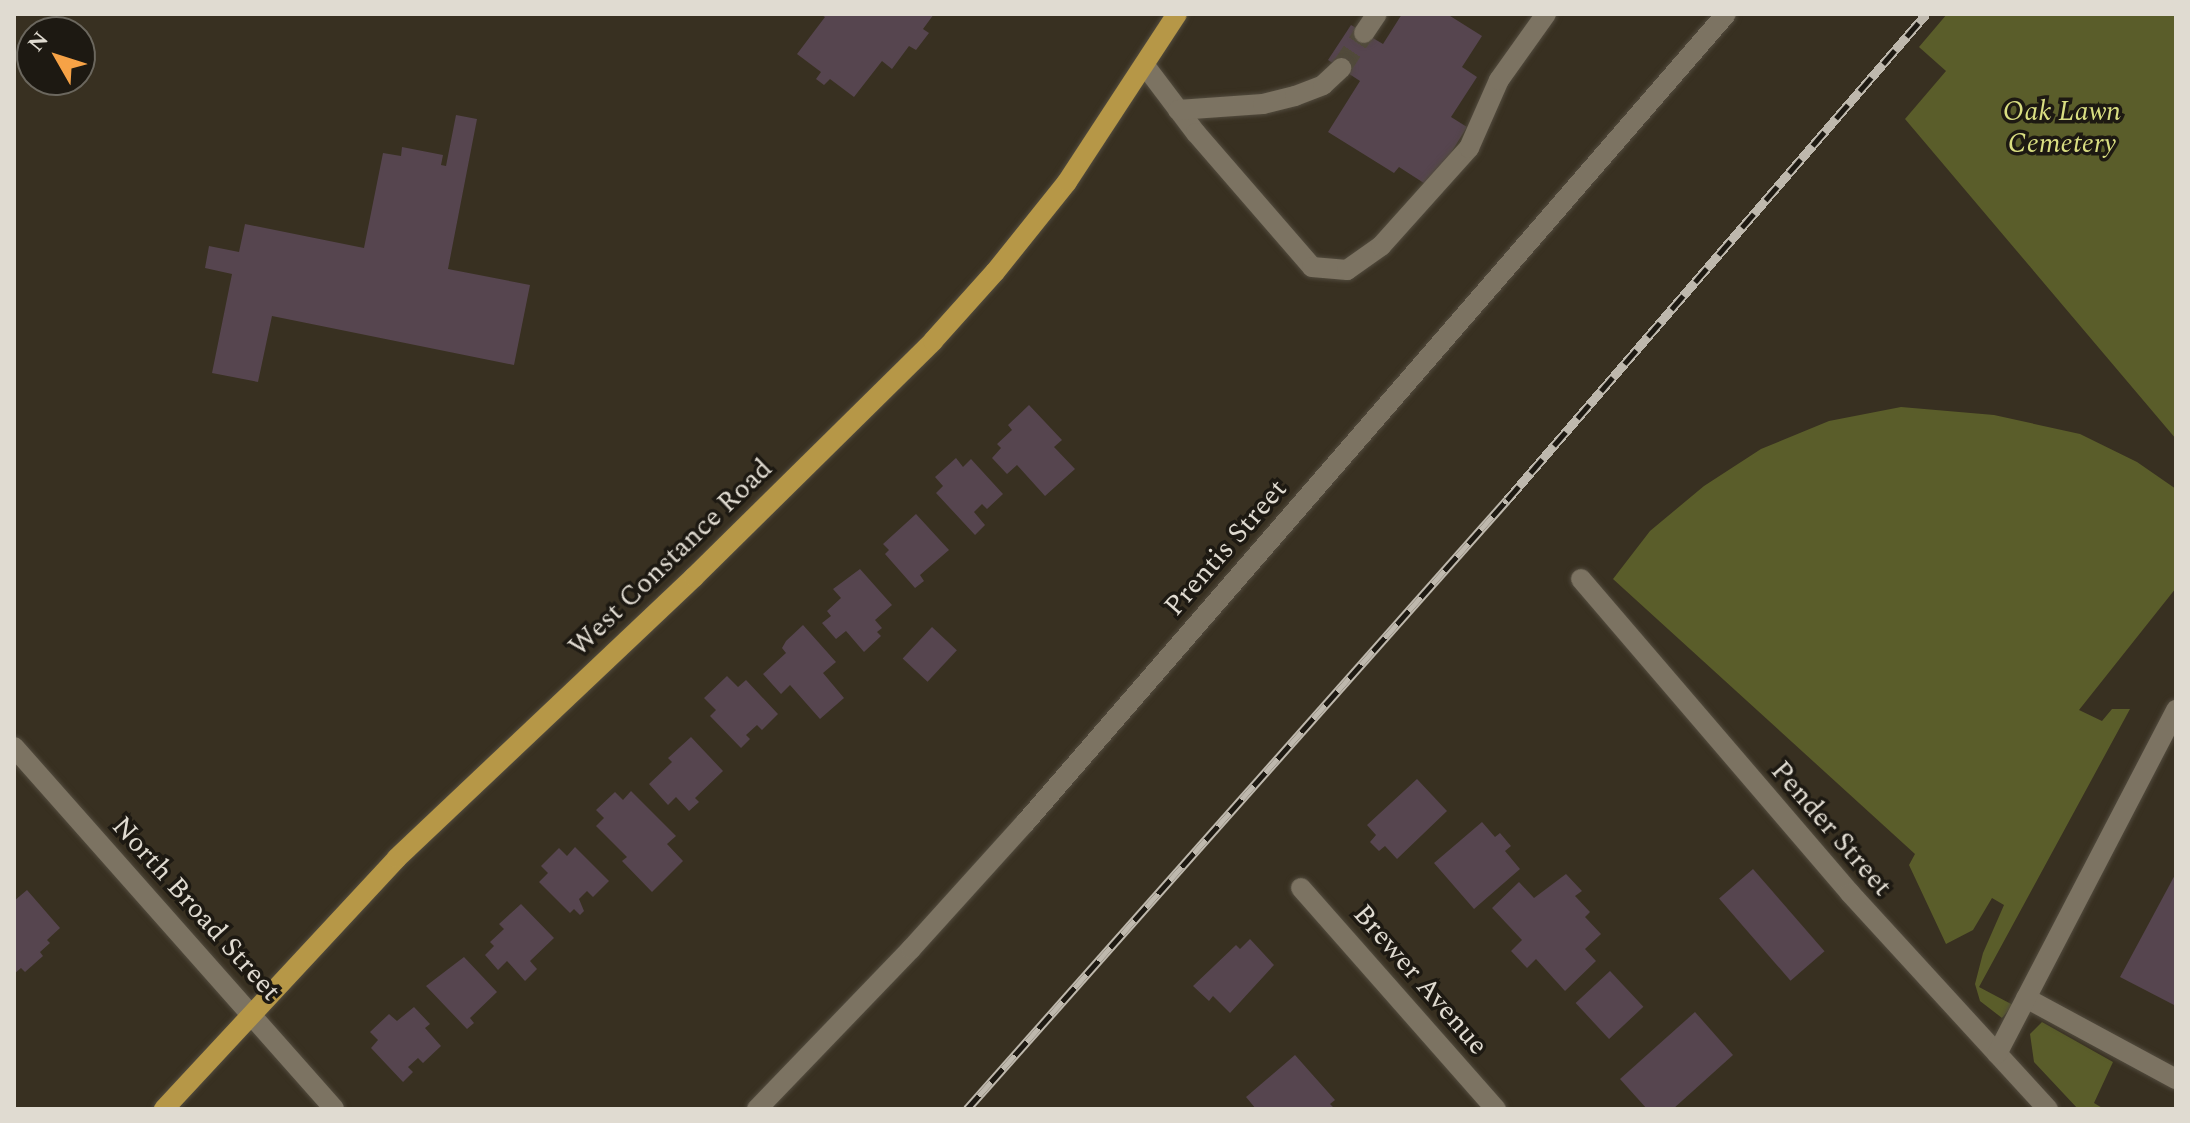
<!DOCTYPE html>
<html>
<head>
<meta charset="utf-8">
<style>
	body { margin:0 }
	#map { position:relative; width:2190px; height:1123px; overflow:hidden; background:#383021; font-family:Spectral,serif }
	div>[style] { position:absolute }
	.green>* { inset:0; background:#5a5d2a }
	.building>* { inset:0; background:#56454f; transform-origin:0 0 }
	.minor-tunnel>* { height:20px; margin-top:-10px; transform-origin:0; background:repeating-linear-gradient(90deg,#514a3b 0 20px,transparent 0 30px) }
	.roads { filter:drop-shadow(0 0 2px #524b3e) drop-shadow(0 0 2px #524b3e) }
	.minor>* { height:20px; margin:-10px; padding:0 10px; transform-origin:10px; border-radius:10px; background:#7c7362 }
	.major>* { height:20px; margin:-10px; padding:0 10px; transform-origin:10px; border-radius:10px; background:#b69747 }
	.rail>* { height:9px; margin-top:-4.5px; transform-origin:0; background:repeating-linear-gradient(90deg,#1d1912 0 18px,#beb8ad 0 36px); box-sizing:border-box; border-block:2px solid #beb8ad }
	span { translate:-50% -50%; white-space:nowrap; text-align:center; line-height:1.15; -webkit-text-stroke:7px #1d1912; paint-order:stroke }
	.park-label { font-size:28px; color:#d9de81; font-style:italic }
	.street-label { font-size:28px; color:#e0dbd1 }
	.frame { position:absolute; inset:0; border:16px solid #e0dbd1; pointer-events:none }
	.north { position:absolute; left:16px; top:16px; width:80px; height:80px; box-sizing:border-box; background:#1d1912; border:2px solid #6b675e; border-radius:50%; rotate:309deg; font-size:22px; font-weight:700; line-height:32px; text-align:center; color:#e0dbd1 }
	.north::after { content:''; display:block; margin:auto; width:28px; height:36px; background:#f6a246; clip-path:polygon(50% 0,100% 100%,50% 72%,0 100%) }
</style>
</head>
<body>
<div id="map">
	<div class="green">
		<div style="clip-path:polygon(1947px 14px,2176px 14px,2176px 439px,1905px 119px,1946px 71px,1919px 47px)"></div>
		<div style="clip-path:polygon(1901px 407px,1994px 415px,2080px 434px,2137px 462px,2176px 489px,2176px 588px,2079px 710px,2102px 721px,2112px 709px,2130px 709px,1979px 987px,2013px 1005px,2002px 1018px,1980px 1001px,1975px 984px,1983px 953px,2004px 905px,1992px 898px,1973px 930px,1946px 944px,1909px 865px,1915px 854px,1613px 579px,1650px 531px,1704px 486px,1761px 449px,1829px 421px)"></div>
		<div style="clip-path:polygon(2042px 1022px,2113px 1062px,2094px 1103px,2104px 1109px,2078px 1109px,2034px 1062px,2030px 1034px)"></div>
	</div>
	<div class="building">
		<div style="clip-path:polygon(820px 14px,934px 14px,923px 29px,929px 33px,916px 50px,909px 46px,892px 69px,882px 61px,854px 97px,830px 79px,824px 85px,816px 79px,821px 72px,797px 54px,825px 17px)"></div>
		<div style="clip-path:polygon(1402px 14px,1447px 14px,1482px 36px,1462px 67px,1477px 77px,1451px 117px,1467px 127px,1430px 187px,1399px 167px,1394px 173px,1328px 132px,1360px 81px,1328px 60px,1351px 25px,1383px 44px)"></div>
		<div style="clip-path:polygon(456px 115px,477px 119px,448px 269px,530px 285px,514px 365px,272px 316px,258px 382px,212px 373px,232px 274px,205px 268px,209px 246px,239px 252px,245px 224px,364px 248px,383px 153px,401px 156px,402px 147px,443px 155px,441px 165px,446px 166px)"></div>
		<div style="clip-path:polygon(1029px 405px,1062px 440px,1054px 447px,1075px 469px,1045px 496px,1017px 465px,1007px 474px,992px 458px,1001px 448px,997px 444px,1012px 430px,1008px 425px)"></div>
		<div style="clip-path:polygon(956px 458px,963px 467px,971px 459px,1003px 494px,987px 509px,982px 504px,974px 512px,985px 525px,975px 535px,936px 493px,943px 486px,935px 477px)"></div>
		<div style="clip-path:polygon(916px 514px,949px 550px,920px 575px,924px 581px,915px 588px,885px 554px,889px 550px,883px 544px)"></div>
		<div style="clip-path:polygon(860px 569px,892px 605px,875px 620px,882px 628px,877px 632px,881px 636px,864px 652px,846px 631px,836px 639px,822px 623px,831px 616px,827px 611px,841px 598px,833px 589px)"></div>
		<div style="clip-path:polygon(803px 625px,836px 662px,823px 673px,844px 698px,820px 719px,790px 685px,781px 694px,763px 674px,786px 653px,782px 648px,786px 641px)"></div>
		<div style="left:932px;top:627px;width:34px;height:43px;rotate:43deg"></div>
		<div style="clip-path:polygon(727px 676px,738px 687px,746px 680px,778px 714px,762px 730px,757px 725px,746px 735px,750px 739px,741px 748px,710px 716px,716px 710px,704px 698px)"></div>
		<div style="clip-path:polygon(691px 737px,723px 771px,695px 798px,699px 802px,689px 811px,676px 797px,668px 805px,649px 784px,672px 762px,668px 758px)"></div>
		<div style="clip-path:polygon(1417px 779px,1447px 811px,1397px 859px,1385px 846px,1379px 851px,1370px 842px,1376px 835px,1367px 825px)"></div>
		<div style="clip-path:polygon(631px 791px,676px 836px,667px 844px,683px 861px,652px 892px,622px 861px,627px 857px,596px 826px,604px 818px,596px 810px,615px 792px,623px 800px)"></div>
		<div style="clip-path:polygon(1482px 822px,1495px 837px,1500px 833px,1511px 846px,1505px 851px,1520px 869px,1474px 909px,1434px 863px)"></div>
		<div style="clip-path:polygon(575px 847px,609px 881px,593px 897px,587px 891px,579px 899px,584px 911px,580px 915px,574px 909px,570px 913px,539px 882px,548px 873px,541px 866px,559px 848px,567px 856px)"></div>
		<div style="left:1753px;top:869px;width:109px;height:45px;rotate:49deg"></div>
		<div style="clip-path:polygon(2176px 873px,2176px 1006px,2120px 977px)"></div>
		<div style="clip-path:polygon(1566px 874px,1582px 891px,1575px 896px,1590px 912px,1585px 917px,1601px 934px,1585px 949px,1596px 961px,1565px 991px,1536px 959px,1527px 968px,1511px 951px,1522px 940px,1492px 908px,1519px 882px,1534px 898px)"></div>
		<div style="clip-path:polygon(27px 890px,60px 928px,47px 940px,50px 943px,40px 952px,43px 956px,25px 972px,21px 968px,14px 974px,14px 901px)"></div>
		<div style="clip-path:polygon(521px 904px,554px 938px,530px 961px,537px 969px,525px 981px,507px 961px,498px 970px,485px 955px,494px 946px,490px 942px,504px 929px,499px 924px)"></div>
		<div style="clip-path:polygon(1250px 939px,1274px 965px,1230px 1013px,1213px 996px,1209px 1001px,1193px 986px,1236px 945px,1240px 949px)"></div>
		<div style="clip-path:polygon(464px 957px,497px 992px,470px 1018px,474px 1023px,467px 1029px,426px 986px)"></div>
		<div style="left:1610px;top:971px;width:49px;height:47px;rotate:47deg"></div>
		<div style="clip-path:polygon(414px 1007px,430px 1024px,425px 1028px,441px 1046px,423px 1063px,418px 1058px,408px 1067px,413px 1072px,403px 1082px,371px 1048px,378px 1040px,370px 1032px,389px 1014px,397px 1021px)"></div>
		<div style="clip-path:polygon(1695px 1012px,1733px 1055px,1673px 1109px,1647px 1109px,1620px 1079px)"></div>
		<div style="clip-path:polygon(1295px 1055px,1335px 1100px,1330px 1104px,1335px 1109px,1256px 1109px,1246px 1097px)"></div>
	</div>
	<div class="minor-tunnel">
		<div style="left:1341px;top:68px;width:42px;rotate:-56.7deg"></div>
	</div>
	<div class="roads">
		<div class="minor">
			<div style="left:1364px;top:33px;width:23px;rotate:-56deg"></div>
			<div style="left:1146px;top:67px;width:83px;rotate:52.9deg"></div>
			<div style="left:1196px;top:133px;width:177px;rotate:49.1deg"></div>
			<div style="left:1312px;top:267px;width:35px;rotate:5deg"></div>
			<div style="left:1347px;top:270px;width:42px;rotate:-35.2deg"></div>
			<div style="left:1381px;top:246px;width:132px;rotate:-48.1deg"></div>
			<div style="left:1469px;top:148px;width:74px;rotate:-66.2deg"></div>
			<div style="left:1499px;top:80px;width:81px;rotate:-54.5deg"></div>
			<div style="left:1178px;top:110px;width:85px;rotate:-4deg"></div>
			<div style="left:1263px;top:104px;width:33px;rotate:-14deg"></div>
			<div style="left:1295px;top:96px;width:30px;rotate:-21deg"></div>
			<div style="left:1323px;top:85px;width:25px;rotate:-43deg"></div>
			<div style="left:1581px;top:579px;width:413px;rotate:49.4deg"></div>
			<div style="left:1850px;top:893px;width:293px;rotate:47.5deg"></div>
			<div style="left:14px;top:747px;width:483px;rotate:48.5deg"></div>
			<div style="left:1301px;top:888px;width:295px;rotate:48.6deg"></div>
			<div style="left:2026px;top:998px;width:170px;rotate:28.4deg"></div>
			<div style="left:1997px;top:1054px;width:388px;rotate:-62.5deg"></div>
			<div style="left:757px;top:1109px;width:222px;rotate:-46.1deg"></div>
			<div style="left:911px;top:949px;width:170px;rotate:-47.9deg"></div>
			<div style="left:1025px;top:823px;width:1070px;rotate:-49.09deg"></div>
		</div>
		<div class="major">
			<div style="left:164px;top:1109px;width:342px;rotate:-47.1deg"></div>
			<div style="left:397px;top:858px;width:409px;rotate:-43.4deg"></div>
			<div style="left:694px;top:577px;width:336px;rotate:-44.6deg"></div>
			<div style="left:933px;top:341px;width:93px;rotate:-48.1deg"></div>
			<div style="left:995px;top:272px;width:115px;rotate:-51.3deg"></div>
			<div style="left:1067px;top:182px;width:201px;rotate:-56.8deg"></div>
		</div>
	</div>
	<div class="rail">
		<div style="left:967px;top:1109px;width:814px;rotate:-48.44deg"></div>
		<div style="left:1507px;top:500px;width:642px;rotate:-49.23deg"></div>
	</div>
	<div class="park-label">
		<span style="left:2062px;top:128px">Oak Lawn<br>Cemetery</span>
	</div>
	<div class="street-label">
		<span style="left:1226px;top:548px;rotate:-49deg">Prentis Street</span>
		<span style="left:671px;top:558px;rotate:-44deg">West Constance Road</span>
		<span style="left:1831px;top:829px;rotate:49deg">Pender Street</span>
		<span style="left:196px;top:909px;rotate:48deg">North Broad Street</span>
		<span style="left:1420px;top:980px;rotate:49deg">Brewer Avenue</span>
	</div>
	<div class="frame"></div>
	<div class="north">N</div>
</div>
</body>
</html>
